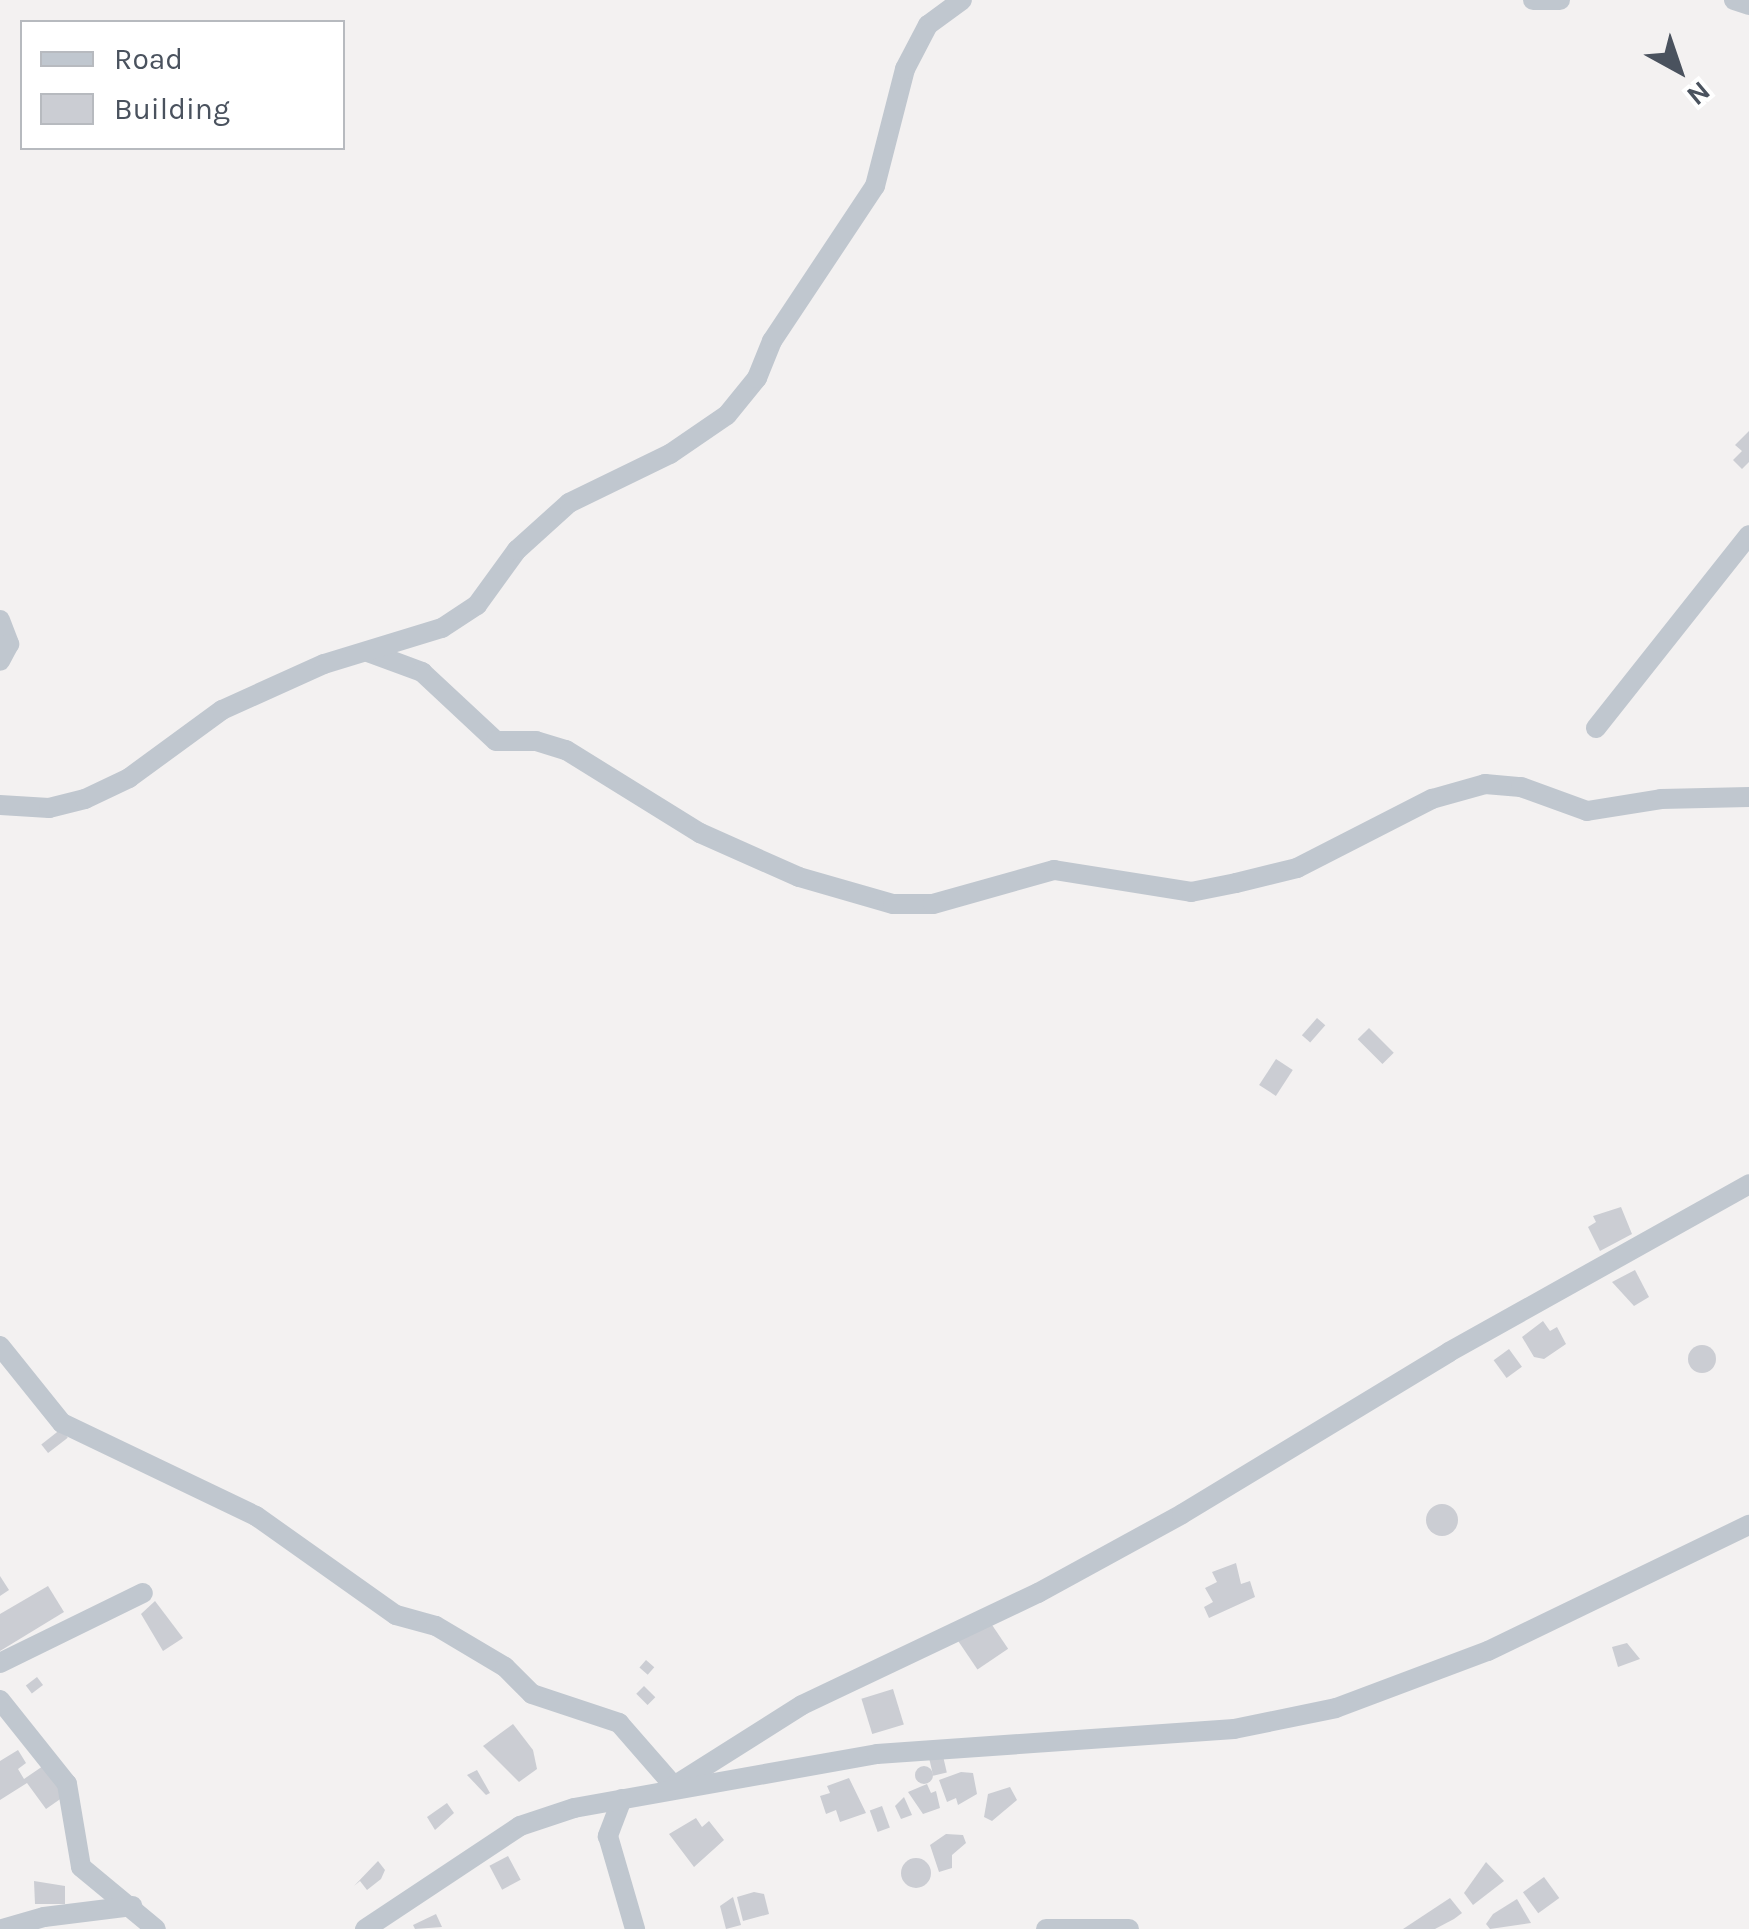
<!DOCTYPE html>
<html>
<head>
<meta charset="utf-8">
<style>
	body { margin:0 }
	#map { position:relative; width:1749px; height:1929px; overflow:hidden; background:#f3f1f1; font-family:Karla,sans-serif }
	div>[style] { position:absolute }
	.building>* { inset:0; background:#cbcdd3; transform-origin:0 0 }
	.round { border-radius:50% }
	.street>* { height:20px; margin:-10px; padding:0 10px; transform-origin:10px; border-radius:10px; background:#c0c7cf }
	span { translate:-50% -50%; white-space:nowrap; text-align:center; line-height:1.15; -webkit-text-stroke:8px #fff; paint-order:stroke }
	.legend { position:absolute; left:20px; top:20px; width:325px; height:130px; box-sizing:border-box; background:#fff; border:2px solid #b7babf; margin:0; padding:12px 18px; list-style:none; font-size:30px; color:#4a525e }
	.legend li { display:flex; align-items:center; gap:20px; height:50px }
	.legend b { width:50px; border:2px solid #b7babf }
	.north { position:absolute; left:1629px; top:20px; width:100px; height:100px; -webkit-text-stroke:8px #fff; paint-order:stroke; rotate:140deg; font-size:28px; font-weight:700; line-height:40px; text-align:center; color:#4a525e }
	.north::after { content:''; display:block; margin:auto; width:35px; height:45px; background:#4a525e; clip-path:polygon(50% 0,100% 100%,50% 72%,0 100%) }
</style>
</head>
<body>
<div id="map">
	<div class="building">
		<div style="clip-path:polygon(1749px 431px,1749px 462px,1742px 469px,1733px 460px,1742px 451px,1735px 445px)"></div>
		<div style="left:1317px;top:1018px;width:11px;height:23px;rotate:41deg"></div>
		<div style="left:1369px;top:1028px;width:35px;height:16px;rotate:45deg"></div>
		<div style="left:1276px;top:1059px;width:20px;height:31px;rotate:33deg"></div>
		<div style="clip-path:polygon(1621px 1207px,1632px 1234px,1600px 1251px,1588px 1227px,1596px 1222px,1593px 1216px)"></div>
		<div style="clip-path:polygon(1635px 1270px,1649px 1297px,1634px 1306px,1612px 1282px)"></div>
		<div style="clip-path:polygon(1543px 1321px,1550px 1331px,1557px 1327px,1566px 1344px,1544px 1359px,1534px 1357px,1522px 1337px)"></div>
		<div class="round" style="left:1688px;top:1345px;width:28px;height:28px"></div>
		<div style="left:1509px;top:1349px;width:22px;height:19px;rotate:54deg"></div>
		<div style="left:61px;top:1429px;width:11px;height:25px;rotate:52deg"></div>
		<div class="round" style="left:1426px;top:1504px;width:32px;height:32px"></div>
		<div style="clip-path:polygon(1236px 1563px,1241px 1584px,1250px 1581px,1255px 1597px,1209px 1618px,1204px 1607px,1213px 1602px,1205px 1588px,1217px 1582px,1212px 1572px)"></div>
		<div style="clip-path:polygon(0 1576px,9px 1590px,0 1596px)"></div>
		<div style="clip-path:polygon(48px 1586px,64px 1612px,0 1651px,0 1614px)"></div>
		<div style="clip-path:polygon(155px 1601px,183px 1638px,163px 1651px,141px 1614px)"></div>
		<div style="left:988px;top:1619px;width:36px;height:37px;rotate:56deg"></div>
		<div style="clip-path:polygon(1627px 1643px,1640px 1659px,1618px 1667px,1612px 1647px)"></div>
		<div style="left:646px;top:1660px;width:11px;height:10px;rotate:41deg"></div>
		<div style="left:37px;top:1677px;width:10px;height:14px;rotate:53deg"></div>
		<div style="left:644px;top:1686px;width:16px;height:11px;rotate:45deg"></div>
		<div style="left:893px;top:1689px;width:37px;height:33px;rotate:73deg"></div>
		<div style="clip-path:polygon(513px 1724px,533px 1750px,537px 1769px,519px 1782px,483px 1746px)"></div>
		<div style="clip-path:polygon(18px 1750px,26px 1763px,18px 1769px,24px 1779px,43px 1766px,66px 1795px,46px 1809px,27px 1783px,0 1800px,0 1761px)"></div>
		<div style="left:943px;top:1756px;width:17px;height:14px;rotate:77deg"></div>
		<div class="round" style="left:915px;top:1766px;width:18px;height:18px"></div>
		<div style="clip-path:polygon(477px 1770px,490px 1793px,486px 1795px,467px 1775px)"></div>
		<div style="clip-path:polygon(961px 1772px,973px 1773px,977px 1794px,958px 1805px,956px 1798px,947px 1802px,939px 1780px)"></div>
		<div style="clip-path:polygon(849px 1778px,866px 1813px,840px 1822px,836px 1810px,826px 1814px,820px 1796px,830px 1793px,827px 1786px)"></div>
		<div style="clip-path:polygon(927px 1784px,931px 1793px,936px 1791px,940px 1808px,923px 1814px,908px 1792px)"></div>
		<div style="clip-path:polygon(1010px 1787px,1017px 1800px,992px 1821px,984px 1817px,988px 1794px)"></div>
		<div style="clip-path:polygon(904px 1797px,912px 1815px,901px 1819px,895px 1806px)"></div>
		<div style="clip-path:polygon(447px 1803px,454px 1813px,435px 1830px,427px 1817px)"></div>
		<div style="left:882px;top:1806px;width:23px;height:13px;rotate:70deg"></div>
		<div style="clip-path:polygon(696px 1818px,702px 1827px,709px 1821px,724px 1840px,694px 1867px,669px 1834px)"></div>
		<div style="clip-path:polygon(946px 1834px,963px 1835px,966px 1843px,952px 1855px,952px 1868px,939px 1872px,930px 1845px)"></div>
		<div style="left:508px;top:1856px;width:27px;height:21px;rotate:62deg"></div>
		<div class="round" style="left:901px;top:1858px;width:30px;height:30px"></div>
		<div style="clip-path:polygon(378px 1861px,385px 1870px,381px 1879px,367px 1890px,360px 1881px,354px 1886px)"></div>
		<div style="clip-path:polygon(1486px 1862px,1504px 1881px,1473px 1905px,1464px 1893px)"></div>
		<div style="left:1544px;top:1877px;width:26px;height:26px;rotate:54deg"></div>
		<div style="clip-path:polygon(34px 1881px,65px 1886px,65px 1904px,35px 1904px)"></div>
		<div style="clip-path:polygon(754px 1892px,764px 1894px,769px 1914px,743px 1921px,737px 1897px)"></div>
		<div style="clip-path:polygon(733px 1897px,741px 1925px,726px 1929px,720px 1906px)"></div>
		<div style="clip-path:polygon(1450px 1898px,1462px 1913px,1454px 1919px,1435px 1929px,1403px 1929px)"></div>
		<div style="clip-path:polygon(1517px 1899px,1531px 1923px,1490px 1929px,1486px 1924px,1493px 1914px)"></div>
		<div style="clip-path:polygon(436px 1914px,442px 1927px,415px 1929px,413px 1925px)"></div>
	</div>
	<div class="street">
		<div style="left:1533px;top:0;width:27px"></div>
		<div style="left:1734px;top:0;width:16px;rotate:18deg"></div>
		<div style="left:0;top:620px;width:26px;rotate:69deg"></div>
		<div style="left:9px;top:644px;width:19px;rotate:118deg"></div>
		<div style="left:368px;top:652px;width:58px;rotate:20.3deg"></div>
		<div style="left:422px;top:672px;width:101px;rotate:43deg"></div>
		<div style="left:496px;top:741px;width:40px"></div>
		<div style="left:536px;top:741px;width:31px;rotate:17deg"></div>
		<div style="left:566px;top:750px;width:158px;rotate:31.8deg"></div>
		<div style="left:700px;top:833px;width:108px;rotate:24deg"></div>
		<div style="left:799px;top:877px;width:98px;rotate:16deg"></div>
		<div style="left:893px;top:904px;width:40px"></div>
		<div style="left:933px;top:904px;width:126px;rotate:-15.7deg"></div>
		<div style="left:1054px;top:870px;width:139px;rotate:9.1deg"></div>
		<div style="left:1191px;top:892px;width:46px;rotate:-11.3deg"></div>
		<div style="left:1236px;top:883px;width:63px;rotate:-13.8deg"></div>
		<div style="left:1297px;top:868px;width:152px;rotate:-27.1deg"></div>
		<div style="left:1432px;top:799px;width:55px;rotate:-15.8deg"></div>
		<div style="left:1485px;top:784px;width:36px;rotate:5deg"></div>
		<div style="left:1521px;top:787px;width:70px;rotate:20deg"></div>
		<div style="left:1587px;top:811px;width:75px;rotate:-9.2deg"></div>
		<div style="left:1661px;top:799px;width:88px;rotate:-1.3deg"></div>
		<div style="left:1596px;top:728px;width:246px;rotate:-51.6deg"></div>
		<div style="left:0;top:805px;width:49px;rotate:3.5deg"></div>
		<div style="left:49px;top:808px;width:37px;rotate:-14deg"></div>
		<div style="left:85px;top:799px;width:49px;rotate:-25.5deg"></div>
		<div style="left:129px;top:778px;width:115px;rotate:-36.2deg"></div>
		<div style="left:222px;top:710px;width:112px;rotate:-24.3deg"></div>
		<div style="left:324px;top:664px;width:123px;rotate:-17deg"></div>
		<div style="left:442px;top:628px;width:42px;rotate:-33.3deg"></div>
		<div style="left:477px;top:605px;width:68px;rotate:-54deg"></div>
		<div style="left:517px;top:550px;width:70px;rotate:-42.1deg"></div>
		<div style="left:569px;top:503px;width:112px;rotate:-25.9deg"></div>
		<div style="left:670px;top:454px;width:69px;rotate:-34.4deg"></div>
		<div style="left:727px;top:415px;width:48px;rotate:-51deg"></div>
		<div style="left:757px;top:378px;width:40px;rotate:-68deg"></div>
		<div style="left:772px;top:341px;width:186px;rotate:-56.4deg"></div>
		<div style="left:875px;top:186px;width:121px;rotate:-75.6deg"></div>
		<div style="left:905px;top:69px;width:50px;rotate:-62.4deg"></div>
		<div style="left:928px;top:25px;width:42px;rotate:-36.3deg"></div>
		<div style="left:0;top:1346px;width:99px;rotate:51.2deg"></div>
		<div style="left:62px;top:1423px;width:215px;rotate:25.6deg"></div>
		<div style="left:256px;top:1516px;width:171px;rotate:35.3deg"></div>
		<div style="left:396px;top:1615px;width:41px;rotate:15.4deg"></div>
		<div style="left:436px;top:1626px;width:80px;rotate:30.7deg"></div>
		<div style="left:505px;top:1667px;width:38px;rotate:45deg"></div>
		<div style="left:532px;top:1694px;width:92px;rotate:18.4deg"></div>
		<div style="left:619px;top:1723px;width:84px;rotate:48.9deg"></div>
		<div style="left:674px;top:1786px;width:151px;rotate:-32.3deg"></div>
		<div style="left:802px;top:1705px;width:261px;rotate:-25.4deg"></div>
		<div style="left:1038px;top:1593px;width:164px;rotate:-28.7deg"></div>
		<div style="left:1182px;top:1514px;width:312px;rotate:-31.2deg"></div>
		<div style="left:1449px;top:1352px;width:344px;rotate:-29.2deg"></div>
		<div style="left:0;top:1663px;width:159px;rotate:-26.1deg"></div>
		<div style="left:0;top:1700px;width:107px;rotate:51.4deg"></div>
		<div style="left:67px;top:1784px;width:84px;rotate:80.4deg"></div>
		<div style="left:81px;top:1867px;width:97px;rotate:39.6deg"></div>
		<div style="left:622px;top:1799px;width:40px;rotate:111deg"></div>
		<div style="left:608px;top:1836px;width:97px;rotate:73.8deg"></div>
		<div style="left:2px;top:1929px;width:44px;rotate:-15.9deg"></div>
		<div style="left:44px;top:1917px;width:89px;rotate:-7.1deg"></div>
		<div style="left:365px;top:1929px;width:186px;rotate:-33.6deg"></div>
		<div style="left:520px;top:1826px;width:57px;rotate:-18.4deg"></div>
		<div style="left:574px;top:1808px;width:308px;rotate:-10.1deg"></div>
		<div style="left:877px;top:1754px;width:358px;rotate:-4deg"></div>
		<div style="left:1234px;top:1729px;width:104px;rotate:-11.6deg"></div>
		<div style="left:1336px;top:1708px;width:162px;rotate:-20.6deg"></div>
		<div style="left:1488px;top:1651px;width:290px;rotate:-25.8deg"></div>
		<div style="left:1046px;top:1929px;width:83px"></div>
	</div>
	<ul class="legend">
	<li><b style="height:12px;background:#c0c7cf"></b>Road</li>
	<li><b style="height:28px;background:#cbcdd3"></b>Building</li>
	</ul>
	<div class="north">N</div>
</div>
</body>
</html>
